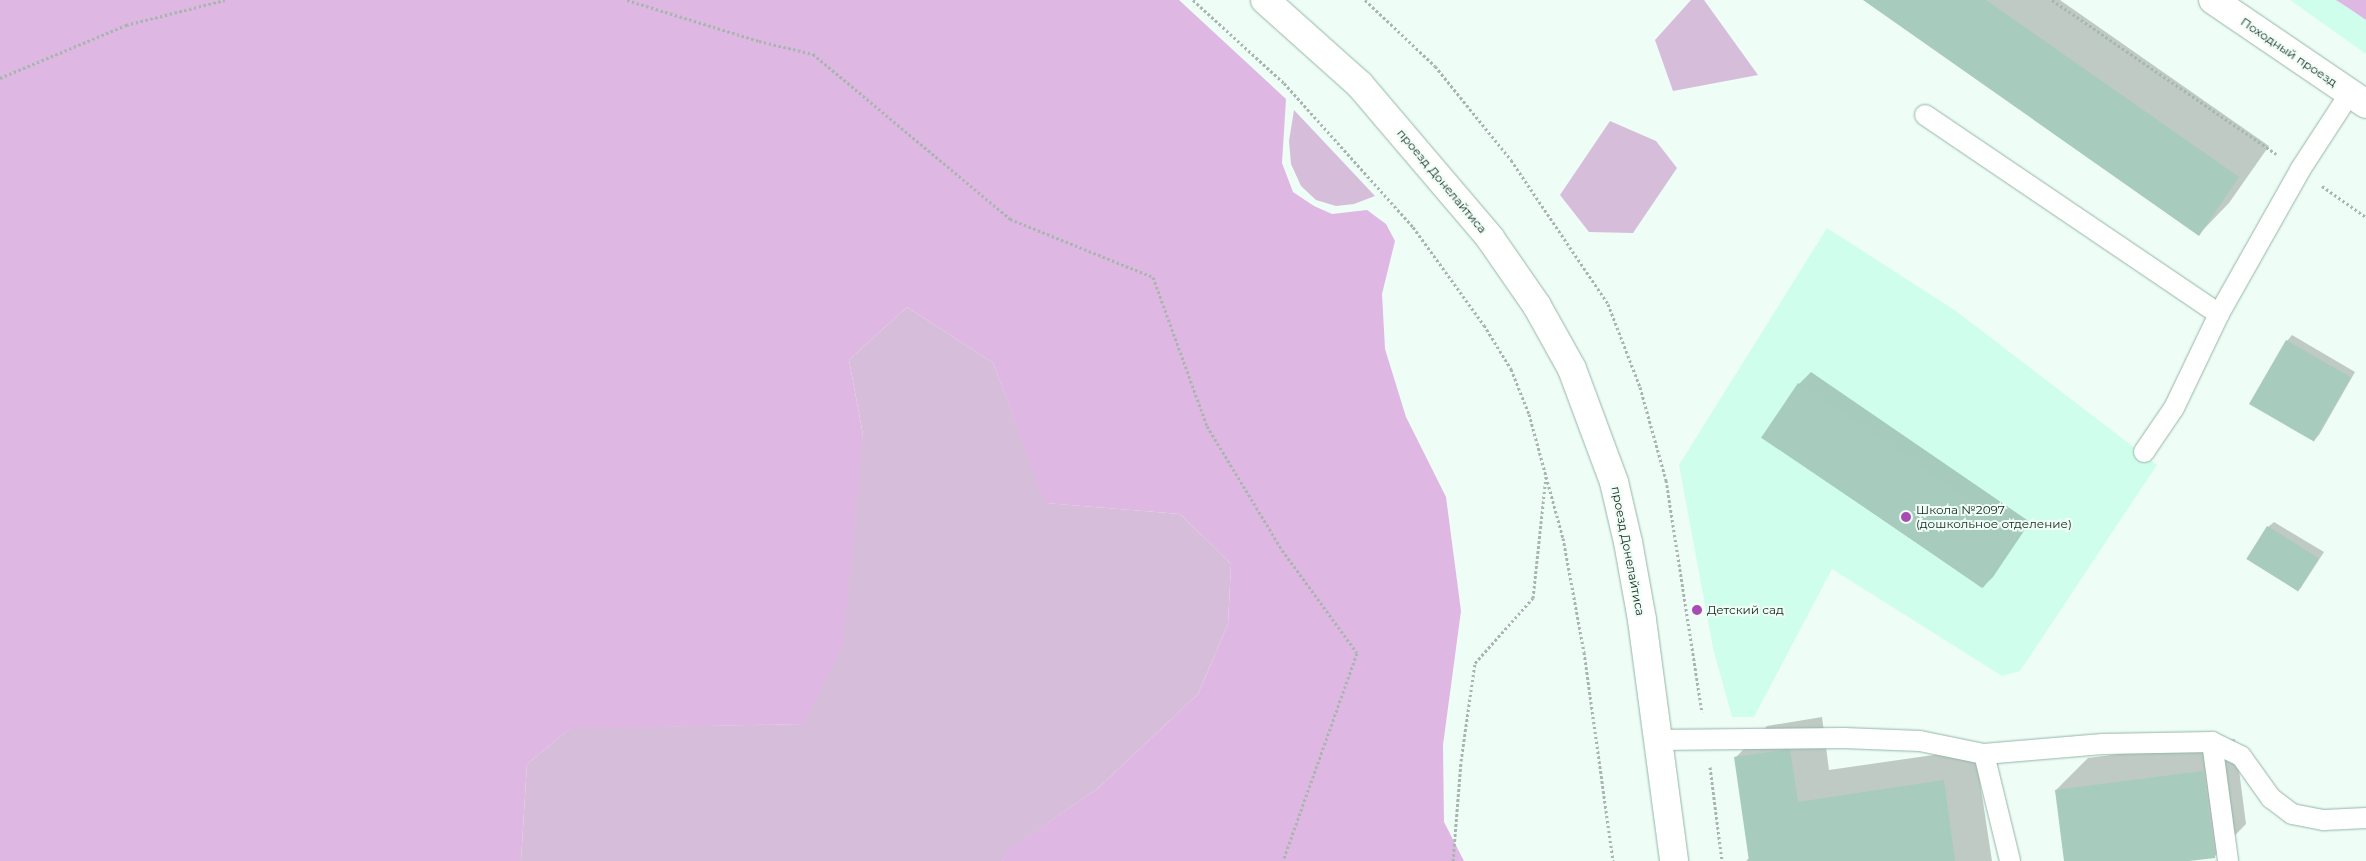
<!DOCTYPE html>
<html>
<head>
<meta charset="utf-8">
<style>
	body { margin:0 }
	#map { position:relative; width:2366px; height:861px; overflow:hidden; background:#effdf7; font-family:Montserrat,sans-serif }
	div>[style] { position:absolute }
	.built>* { inset:0; background:#d0feec }
	.green>* { inset:0; background:#d6bdd9 }
	.forest>* { inset:0; background:#dfb7e3 }
	.shadow>* { inset:0; background:#0003 }
	.building>* { inset:0; background:#a7cbbd; transform-origin:0 0 }
	.path>* { height:3px; margin-top:-1.5px; transform-origin:0; background:repeating-linear-gradient(90deg,#a8b6b0 0 2.5px,transparent 0 5px) }
	.roads { filter:drop-shadow(0 0 1px #93b6a8) drop-shadow(0 0 1px #93b6a8) }
	.lane>* { height:20px; margin:-10px; padding:0 10px; transform-origin:10px; border-radius:10px; background:#fff }
	.secondary>* { height:28px; margin:-14px; padding:0 14px; transform-origin:14px; border-radius:14px; background:#fff }
	.dots>* { width:14px; height:14px; translate:-50% -50%; box-sizing:border-box; border:2px solid #effdf7; border-radius:50% }
	span { translate:-50% -50%; white-space:nowrap; text-align:center; line-height:1.15; -webkit-text-stroke:4px #effdf7; paint-order:stroke }
	.street-label { font-size:12px; color:#17251f }
	.poi-label { font-size:12px; color:#17251f }
	.left { translate:0 -50%; text-align:left }
</style>
</head>
<body>
<div id="map">
	<div class="built">
		<div style="clip-path:polygon(2290px 0,2366px 0,2366px 54px)"></div>
		<div style="clip-path:polygon(1827px 228px,1956px 311px,2157px 465px,2020px 671px,2002px 676px,1832px 569px,1754px 717px,1732px 717px,1713px 648px,1679px 465px)"></div>
	</div>
	<div class="green">
		<div style="clip-path:polygon(1691px 0,1704px 0,1758px 75px,1673px 91px,1655px 40px)"></div>
		<div style="clip-path:polygon(1294px 110px,1375px 196px,1354px 204px,1336px 206px,1316px 200px,1301px 186px,1291px 164px,1289px 141px)"></div>
		<div style="clip-path:polygon(1610px 121px,1656px 141px,1677px 168px,1633px 233px,1589px 232px,1560px 195px)"></div>
		<div style="clip-path:polygon(907px 307px,993px 363px,1046px 503px,1180px 514px,1231px 564px,1228px 624px,1198px 694px,1097px 789px,1007px 851px,1002px 861px,521px 861px,527px 764px,571px 728px,804px 724px,863px 435px,849px 360px)"></div>
	</div>
	<div class="forest">
		<div style="clip-path:polygon(0 0,1179px 0,1286px 99px,1282px 163px,1293px 192px,1314px 206px,1332px 214px,1367px 210px,1386px 224px,1395px 241px,1382px 294px,1385px 349px,1406px 417px,1446px 497px,1461px 611px,1443px 745px,1444px 822px,1464px 861px,1002px 861px,1006px 851px,1097px 789px,1198px 694px,1228px 624px,1231px 564px,1180px 514px,1045px 503px,993px 363px,907px 307px,849px 360px,863px 435px,843px 645px,804px 724px,570px 729px,527px 764px,521px 861px,0 861px)"></div>
		<div style="clip-path:polygon(2336px 0,2366px 0,2366px 20px,2350px 9px)"></div>
	</div>
	<div class="shadow">
		<div style="clip-path:polygon(1865px 0,2060px 0,2269px 146px,2229px 203px,2199px 234px)"></div>
		<div style="clip-path:polygon(2292px 335px,2355px 372px,2319px 435px,2313px 441px,2287px 341px)"></div>
		<div style="clip-path:polygon(1811px 372px,2030px 522px,1993px 577px,1982px 588px,1762px 437px,1799px 384px)"></div>
		<div style="clip-path:polygon(2274px 522px,2324px 552px,2300px 589px,2268px 527px)"></div>
		<div style="clip-path:polygon(1822px 717px,1829px 770px,1975px 749px,1992px 861px,1746px 861px,1750px 857px,1735px 758px,1767px 726px)"></div>
		<div style="clip-path:polygon(2235px 739px,2246px 824px,2214px 857px,2179px 861px,2065px 861px,2056px 790px,2088px 758px)"></div>
	</div>
	<div class="building">
		<div style="clip-path:polygon(1863px 0,1986px 0,2239px 177px,2199px 236px)"></div>
		<div style="left:2286px;top:340px;width:75px;height:74px;rotate:30deg"></div>
		<div style="left:1798px;top:383px;width:268px;height:66px;rotate:34deg"></div>
		<div style="left:2267px;top:526px;width:61px;height:39px;rotate:32deg"></div>
		<div style="clip-path:polygon(1790px 749px,1798px 802px,1944px 780px,1955px 861px,1749px 861px,1734px 757px)"></div>
		<div style="clip-path:polygon(2203px 771px,2215px 858px,2189px 861px,2064px 861px,2055px 790px)"></div>
	</div>
	<div class="path">
		<div style="left:627px;top:0;width:138px;rotate:17.3deg"></div>
		<div style="left:759px;top:41px;width:56px;rotate:13.5deg"></div>
		<div style="left:813px;top:54px;width:257px;rotate:39.9deg"></div>
		<div style="left:1010px;top:219px;width:154px;rotate:22.1deg"></div>
		<div style="left:1153px;top:277px;width:158px;rotate:70.1deg"></div>
		<div style="left:1207px;top:426px;width:145px;rotate:58.8deg"></div>
		<div style="left:1282px;top:550px;width:127px;rotate:53.9deg"></div>
		<div style="left:1357px;top:653px;width:221px;rotate:109.6deg"></div>
		<div style="left:1193px;top:0;width:123px;rotate:42.4deg"></div>
		<div style="left:1284px;top:83px;width:193px;rotate:48.1deg"></div>
		<div style="left:1413px;top:227px;width:121px;rotate:54.1deg"></div>
		<div style="left:1484px;top:325px;width:52px;rotate:58.5deg"></div>
		<div style="left:1511px;top:369px;width:48px;rotate:68.2deg"></div>
		<div style="left:1529px;top:414px;width:129px;rotate:74.7deg"></div>
		<div style="left:1563px;top:538px;width:116px;rotate:79.6deg"></div>
		<div style="left:1584px;top:652px;width:211px;rotate:82.1deg"></div>
		<div style="left:1365px;top:0;width:96px;rotate:43.3deg"></div>
		<div style="left:1435px;top:66px;width:121px;rotate:51deg"></div>
		<div style="left:1511px;top:160px;width:174px;rotate:56deg"></div>
		<div style="left:1608px;top:304px;width:89px;rotate:68.9deg"></div>
		<div style="left:1640px;top:387px;width:97px;rotate:74.4deg"></div>
		<div style="left:1666px;top:480px;width:235px;rotate:81.2deg"></div>
		<div style="left:2052px;top:0;width:272px;rotate:34.5deg"></div>
		<div style="left:0;top:78px;width:137px;rotate:-22.8deg"></div>
		<div style="left:126px;top:25px;width:102px;rotate:-14.2deg"></div>
		<div style="left:2322px;top:186px;width:54px;rotate:35.2deg"></div>
		<div style="left:1710px;top:767px;width:95px;rotate:82.7deg"></div>
		<div style="left:1453px;top:861px;width:100px;rotate:-85.4deg"></div>
		<div style="left:1461px;top:761px;width:99px;rotate:-81.9deg"></div>
		<div style="left:1475px;top:663px;width:87px;rotate:-48.3deg"></div>
		<div style="left:1533px;top:598px;width:122px;rotate:-83.9deg"></div>
	</div>
	<div class="roads">
		<div class="lane">
			<div style="left:1925px;top:115px;width:355px;rotate:34.1deg"></div>
			<div style="left:2144px;top:452px;width:53px;rotate:-55.7deg"></div>
			<div style="left:2174px;top:408px;width:104px;rotate:-64.4deg"></div>
			<div style="left:2219px;top:314px;width:165px;rotate:-60.6deg"></div>
			<div style="left:2300px;top:170px;width:92px;rotate:-57deg"></div>
			<div style="left:1657px;top:740px;width:187px;rotate:-0.6deg"></div>
			<div style="left:1844px;top:738px;width:76px;rotate:2.3deg"></div>
			<div style="left:1920px;top:741px;width:65px;rotate:11.5deg"></div>
			<div style="left:1984px;top:754px;width:110px;rotate:76.3deg"></div>
			<div style="left:2212px;top:742px;width:120px;rotate:82.3deg"></div>
			<div style="left:1984px;top:754px;width:119px;rotate:-4.8deg"></div>
			<div style="left:2103px;top:744px;width:109px;rotate:-1.1deg"></div>
			<div style="left:2212px;top:742px;width:32px;rotate:26deg"></div>
			<div style="left:2241px;top:756px;width:52px;rotate:54.5deg"></div>
			<div style="left:2271px;top:798px;width:26px;rotate:37deg"></div>
			<div style="left:2292px;top:814px;width:33px;rotate:11deg"></div>
			<div style="left:2324px;top:820px;width:42px;rotate:-2.7deg"></div>
		</div>
		<div class="secondary">
			<div style="left:1265px;top:0;width:127px;rotate:41.8deg"></div>
			<div style="left:1360px;top:85px;width:201px;rotate:49.6deg"></div>
			<div style="left:1490px;top:238px;width:83px;rotate:55.3deg"></div>
			<div style="left:1537px;top:306px;width:72px;rotate:60.9deg"></div>
			<div style="left:1572px;top:369px;width:121px;rotate:69.6deg"></div>
			<div style="left:1614px;top:482px;width:62px;rotate:76.9deg"></div>
			<div style="left:1628px;top:542px;width:79px;rotate:79.8deg"></div>
			<div style="left:1642px;top:620px;width:243px;rotate:82.4deg"></div>
			<div style="left:2213px;top:0;width:185px;rotate:34.2deg"></div>
		</div>
	</div>
	<div class="dots">
		<div style="left:1906px;top:517px;background:#a94bb4"></div>
		<div style="left:1697px;top:610px;background:#a94bb4"></div>
	</div>
	<div class="street-label">
		<span style="left:2289px;top:52px;rotate:34deg">Походный проезд</span>
		<span style="left:1442px;top:181px;rotate:50deg">проезд Донелайтиса</span>
		<span style="left:1628px;top:551px;rotate:79deg">проезд Донелайтиса</span>
	</div>
	<div class="poi-label">
		<span class="left" style="left:1916px;top:517px">Школа №2097<br>(дошкольное отделение)</span>
		<span class="left" style="left:1707px;top:610px">Детский сад</span>
	</div>
</div>
</body>
</html>
